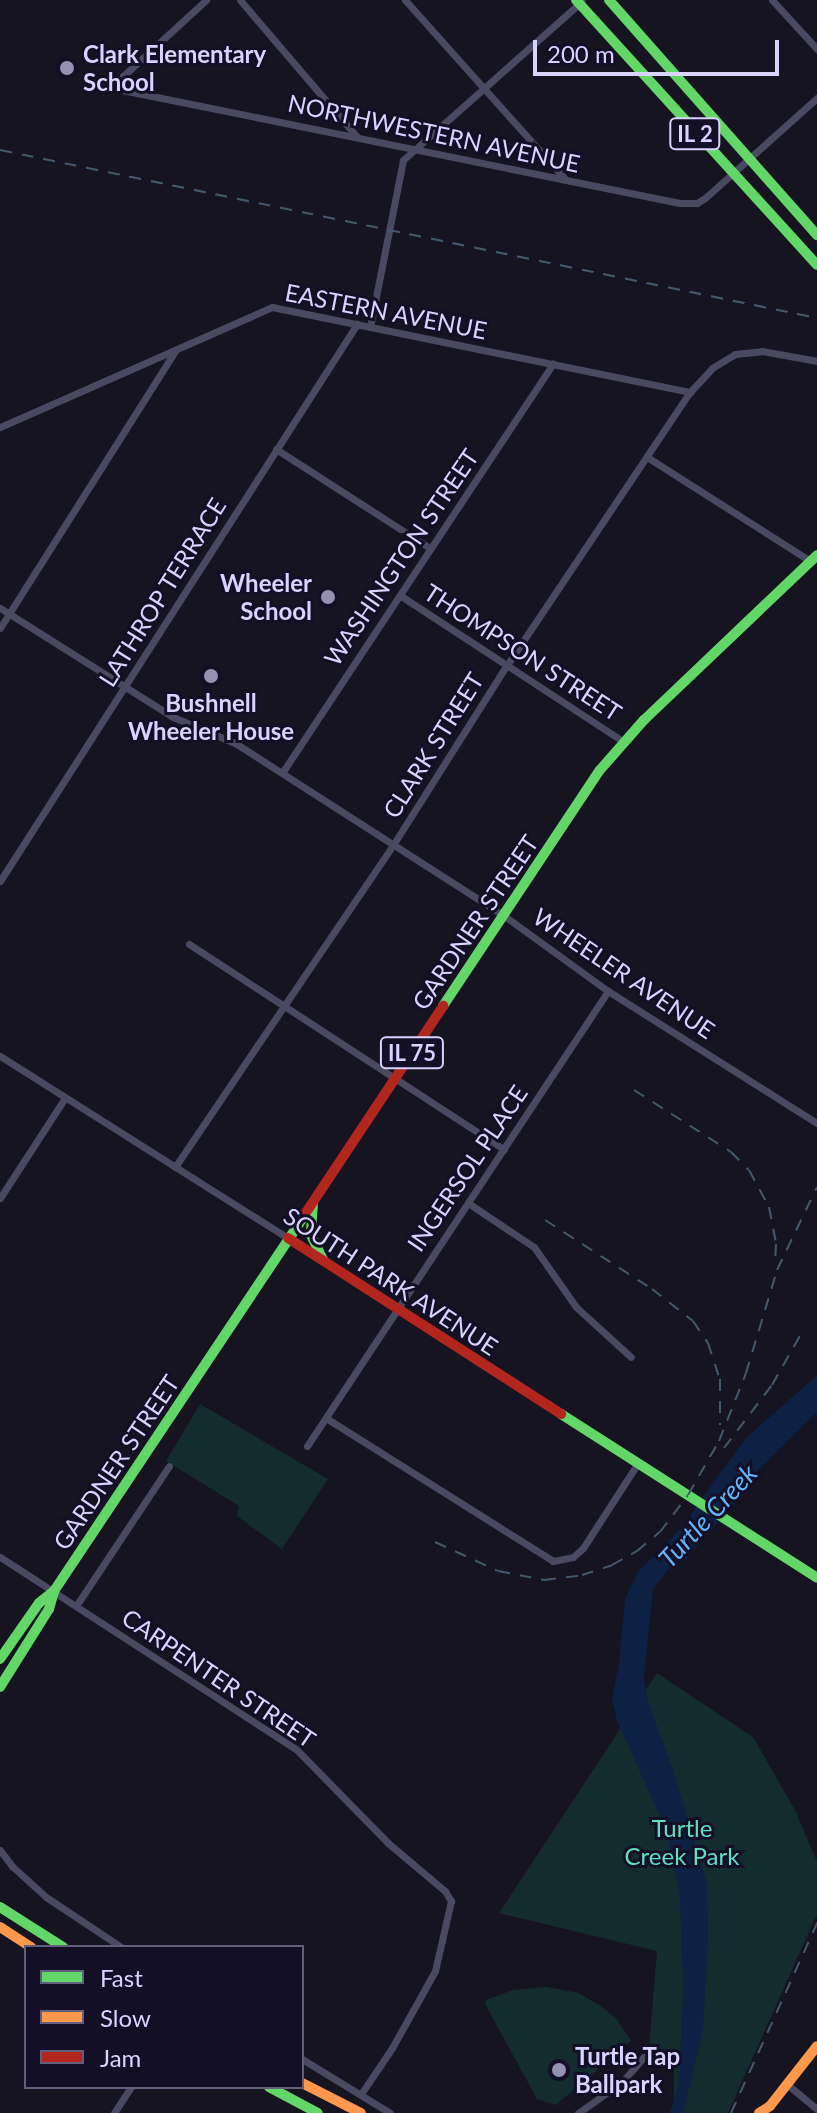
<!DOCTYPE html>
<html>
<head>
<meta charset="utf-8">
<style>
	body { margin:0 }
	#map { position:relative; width:817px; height:2113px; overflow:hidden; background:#161421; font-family:Lato,sans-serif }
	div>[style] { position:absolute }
	.green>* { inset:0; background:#132c2d }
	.water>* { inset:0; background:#0d2144 }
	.street>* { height:7px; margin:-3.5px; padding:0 3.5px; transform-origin:3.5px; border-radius:3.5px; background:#4a4962 }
	.fast>* { height:10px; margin:-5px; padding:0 5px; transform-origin:5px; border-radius:5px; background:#63d668 }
	.slow>* { height:10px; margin:-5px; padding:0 5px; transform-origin:5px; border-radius:5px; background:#ff974d }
	.jam>* { height:10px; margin:-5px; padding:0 5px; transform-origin:5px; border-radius:5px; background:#b3261e }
	.rail>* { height:2px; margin-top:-1px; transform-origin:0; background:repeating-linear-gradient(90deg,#43596b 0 12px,transparent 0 22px) }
	.dots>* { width:22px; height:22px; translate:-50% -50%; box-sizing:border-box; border:4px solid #130f26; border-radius:50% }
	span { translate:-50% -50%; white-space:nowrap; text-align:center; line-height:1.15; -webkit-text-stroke:6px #130f26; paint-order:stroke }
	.shield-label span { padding:2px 6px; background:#130f26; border:2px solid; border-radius:6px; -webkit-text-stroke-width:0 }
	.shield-label { font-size:22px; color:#d9d4ff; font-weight:700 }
	.poi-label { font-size:24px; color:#d9d4ff; font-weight:700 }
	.left { translate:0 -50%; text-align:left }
	.right { translate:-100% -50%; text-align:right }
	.street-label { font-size:24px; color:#d9d4ff }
	.park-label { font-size:24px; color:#5fe0c0 }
	.water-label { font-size:26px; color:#62b6ff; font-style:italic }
	.legend { position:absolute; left:24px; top:1945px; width:280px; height:144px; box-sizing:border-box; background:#130f26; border:2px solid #625e7d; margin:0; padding:10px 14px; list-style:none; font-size:24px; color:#d9d4ff }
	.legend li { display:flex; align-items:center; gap:16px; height:40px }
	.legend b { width:40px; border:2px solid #625e7d }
	.scale { position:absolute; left:533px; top:40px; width:246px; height:36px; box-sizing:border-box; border:4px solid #d9d4ff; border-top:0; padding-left:10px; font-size:24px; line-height:28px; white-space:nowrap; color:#d9d4ff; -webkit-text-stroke:6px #130f26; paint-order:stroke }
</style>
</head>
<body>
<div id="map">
	<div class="green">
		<div style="clip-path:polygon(200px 1404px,328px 1479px,282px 1549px,237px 1516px,239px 1506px,166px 1461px)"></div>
		<div style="clip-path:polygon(657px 1673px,753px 1737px,796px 1812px,817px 1862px,817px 1914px,728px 2113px,674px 2113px,674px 2062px,649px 2047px,657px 1951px,499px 1913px)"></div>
		<div style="clip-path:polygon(546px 1987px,579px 1993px,599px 2005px,616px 2018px,631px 2041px,556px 2105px,537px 2099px,485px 2004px,486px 2000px,513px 1990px)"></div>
	</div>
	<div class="water">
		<div style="clip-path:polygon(817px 1375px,817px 1412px,752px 1476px,739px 1497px,686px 1559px,672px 1564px,653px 1590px,644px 1677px,647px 1699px,673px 1770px,707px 1882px,708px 1938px,703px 2030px,683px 2113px,670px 2113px,679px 2083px,683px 1989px,680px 1897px,666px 1829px,617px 1721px,612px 1698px,619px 1664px,625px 1599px,638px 1572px,681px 1528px,745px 1439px)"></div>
	</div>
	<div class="street">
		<div style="left:206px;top:0;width:113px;rotate:137.5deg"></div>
		<div style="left:123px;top:76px;width:14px;rotate:94deg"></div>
		<div style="left:122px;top:90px;width:569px;rotate:11.45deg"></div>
		<div style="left:680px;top:203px;width:17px"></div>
		<div style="left:697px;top:203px;width:9px;rotate:-32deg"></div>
		<div style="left:705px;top:198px;width:150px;rotate:-41.8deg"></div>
		<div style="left:240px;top:0;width:180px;rotate:49.5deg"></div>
		<div style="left:405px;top:0;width:241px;rotate:48.2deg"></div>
		<div style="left:772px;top:0;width:67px;rotate:47.4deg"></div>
		<div style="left:370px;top:327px;width:170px;rotate:-78.8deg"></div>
		<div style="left:403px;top:160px;width:239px;rotate:-41.6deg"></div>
		<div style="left:0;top:427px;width:297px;rotate:-23.8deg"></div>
		<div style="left:272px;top:307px;width:427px;rotate:11.5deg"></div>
		<div style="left:276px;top:449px;width:184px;rotate:32.8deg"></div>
		<div style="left:647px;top:457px;width:193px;rotate:32.5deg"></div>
		<div style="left:401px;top:596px;width:265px;rotate:33.2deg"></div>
		<div style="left:0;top:608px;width:204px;rotate:32.2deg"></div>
		<div style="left:173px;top:717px;width:67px;rotate:22.8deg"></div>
		<div style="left:235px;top:743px;width:318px;rotate:32.7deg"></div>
		<div style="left:503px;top:915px;width:130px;rotate:35.9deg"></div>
		<div style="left:608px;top:991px;width:247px;rotate:32.3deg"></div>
		<div style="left:0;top:628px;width:329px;rotate:-57.7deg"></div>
		<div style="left:282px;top:773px;width:491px;rotate:-56.5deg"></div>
		<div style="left:0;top:881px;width:662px;rotate:-57.34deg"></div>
		<div style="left:189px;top:944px;width:376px;rotate:33.1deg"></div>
		<div style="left:0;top:1056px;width:341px;rotate:32.3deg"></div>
		<div style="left:175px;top:1167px;width:389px;rotate:-55.9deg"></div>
		<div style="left:393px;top:845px;width:213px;rotate:-57.7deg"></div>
		<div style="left:507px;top:665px;width:329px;rotate:-56.2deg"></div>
		<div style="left:690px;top:392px;width:33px;rotate:-47deg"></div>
		<div style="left:712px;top:368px;width:27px;rotate:-31deg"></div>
		<div style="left:735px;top:354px;width:27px;rotate:-6deg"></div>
		<div style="left:762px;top:351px;width:56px;rotate:10.3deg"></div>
		<div style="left:0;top:1198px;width:119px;rotate:-57deg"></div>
		<div style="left:468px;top:1203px;width:79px;rotate:33.7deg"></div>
		<div style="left:534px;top:1247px;width:73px;rotate:55deg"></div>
		<div style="left:576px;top:1307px;width:74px;rotate:42.3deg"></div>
		<div style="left:326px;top:1418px;width:268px;rotate:32.2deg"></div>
		<div style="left:553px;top:1561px;width:20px;rotate:-11deg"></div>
		<div style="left:573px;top:1557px;width:13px;rotate:-42deg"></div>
		<div style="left:583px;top:1548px;width:101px;rotate:-57.1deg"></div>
		<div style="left:307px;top:1446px;width:546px;rotate:-56.51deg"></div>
		<div style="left:0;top:1557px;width:353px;rotate:33deg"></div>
		<div style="left:296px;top:1749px;width:132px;rotate:45.6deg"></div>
		<div style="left:388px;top:1843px;width:75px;rotate:40.1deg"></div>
		<div style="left:445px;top:1891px;width:12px;rotate:59deg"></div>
		<div style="left:451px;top:1901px;width:72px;rotate:102.9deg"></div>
		<div style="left:435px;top:1971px;width:88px;rotate:119.2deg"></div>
		<div style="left:392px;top:2048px;width:55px;rotate:124deg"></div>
		<div style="left:76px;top:1606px;width:168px;rotate:-56.4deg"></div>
		<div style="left:0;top:1850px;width:21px;rotate:53deg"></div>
		<div style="left:13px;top:1867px;width:45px;rotate:42.3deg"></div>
		<div style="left:46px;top:1897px;width:90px;rotate:33.7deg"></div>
		<div style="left:302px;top:2059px;width:103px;rotate:31.5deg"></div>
		<div style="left:788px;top:2085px;width:38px;rotate:40deg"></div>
		<div style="left:114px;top:2113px;width:31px;rotate:-57deg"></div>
		<div style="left:578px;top:2113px;width:54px;rotate:-35.2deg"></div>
		<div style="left:622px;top:2082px;width:33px;rotate:-49deg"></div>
		<div style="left:644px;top:2057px;width:16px;rotate:11deg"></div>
	</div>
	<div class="fast">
		<div style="left:576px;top:0;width:358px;rotate:47.7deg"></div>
		<div style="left:609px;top:0;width:314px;rotate:48.5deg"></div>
		<div style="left:443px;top:1006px;width:283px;rotate:-56.4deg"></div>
		<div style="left:600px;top:770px;width:67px;rotate:-48.7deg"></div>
		<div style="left:644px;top:720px;width:239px;rotate:-43.6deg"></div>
		<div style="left:313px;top:1203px;width:32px;rotate:94deg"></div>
		<div style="left:311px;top:1235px;width:28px;rotate:64deg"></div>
		<div style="left:561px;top:1414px;width:304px;rotate:32.6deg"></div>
		<div style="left:0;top:1659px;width:68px;rotate:-55.1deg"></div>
		<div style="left:39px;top:1603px;width:19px;rotate:-39deg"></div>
		<div style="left:0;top:1687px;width:92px;rotate:-57.9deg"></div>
		<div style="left:49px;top:1609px;width:19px;rotate:-74deg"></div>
		<div style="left:54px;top:1591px;width:453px;rotate:-56.3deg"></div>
		<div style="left:0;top:1907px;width:75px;rotate:32.4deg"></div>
		<div style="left:269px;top:2087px;width:55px;rotate:28deg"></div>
	</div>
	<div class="slow">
		<div style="left:0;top:1927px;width:37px;rotate:33deg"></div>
		<div style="left:302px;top:2083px;width:66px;rotate:27deg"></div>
		<div style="left:759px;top:2113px;width:13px;rotate:-32deg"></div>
		<div style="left:770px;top:2106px;width:76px;rotate:-51.9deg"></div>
	</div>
	<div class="jam">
		<div style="left:305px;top:1214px;width:250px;rotate:-56.4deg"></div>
		<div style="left:288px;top:1238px;width:325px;rotate:32.8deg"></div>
	</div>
	<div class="rail">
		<div style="left:0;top:150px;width:834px;rotate:11.62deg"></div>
		<div style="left:634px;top:1090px;width:115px;rotate:32.6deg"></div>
		<div style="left:731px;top:1152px;width:25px;rotate:45deg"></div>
		<div style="left:749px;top:1170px;width:42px;rotate:61.6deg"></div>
		<div style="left:769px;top:1207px;width:38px;rotate:79deg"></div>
		<div style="left:776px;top:1244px;width:22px;rotate:93deg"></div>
		<div style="left:545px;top:1220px;width:127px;rotate:32.8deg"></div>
		<div style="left:652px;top:1289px;width:52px;rotate:38deg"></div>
		<div style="left:693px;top:1321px;width:27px;rotate:56deg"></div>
		<div style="left:708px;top:1343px;width:38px;rotate:72deg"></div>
		<div style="left:720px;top:1379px;width:46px;rotate:90deg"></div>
		<div style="left:724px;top:1448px;width:79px;rotate:-52.7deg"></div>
		<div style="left:772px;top:1385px;width:59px;rotate:-60.4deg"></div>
		<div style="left:435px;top:1542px;width:69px;rotate:24.7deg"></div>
		<div style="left:498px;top:1571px;width:47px;rotate:11.1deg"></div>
		<div style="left:544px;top:1580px;width:38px;rotate:-7deg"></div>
		<div style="left:582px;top:1575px;width:32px;rotate:-18deg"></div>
		<div style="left:612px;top:1565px;width:29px;rotate:-29deg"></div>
		<div style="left:637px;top:1551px;width:30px;rotate:-40deg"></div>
		<div style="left:660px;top:1532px;width:46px;rotate:-52.9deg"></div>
		<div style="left:688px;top:1495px;width:62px;rotate:-60.1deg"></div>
		<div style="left:719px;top:1441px;width:73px;rotate:-68.3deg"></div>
		<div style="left:746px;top:1373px;width:108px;rotate:-73.2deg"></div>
		<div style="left:777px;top:1270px;width:92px;rotate:-64.3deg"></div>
		<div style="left:731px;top:2113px;width:209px;rotate:-65.6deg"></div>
	</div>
	<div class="dots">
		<div style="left:67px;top:68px;background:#9591b1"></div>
		<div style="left:328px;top:597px;background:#9591b1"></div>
		<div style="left:211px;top:676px;background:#9591b1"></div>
		<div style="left:559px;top:2070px;background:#9591b1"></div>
	</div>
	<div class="shield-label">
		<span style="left:695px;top:134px">IL 2</span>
		<span style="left:412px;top:1053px">IL 75</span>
	</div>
	<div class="poi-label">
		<span class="left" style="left:83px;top:68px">Clark Elementary<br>School</span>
		<span class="right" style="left:312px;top:597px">Wheeler<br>School</span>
		<span style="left:211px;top:717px">Bushnell<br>Wheeler House</span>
		<span class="left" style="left:575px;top:2070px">Turtle Tap<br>Ballpark</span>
	</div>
	<div class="street-label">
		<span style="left:434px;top:133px;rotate:12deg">NORTHWESTERN AVENUE</span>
		<span style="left:386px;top:311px;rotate:11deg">EASTERN AVENUE</span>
		<span style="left:401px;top:557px;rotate:-56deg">WASHINGTON STREET</span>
		<span style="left:162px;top:592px;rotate:-58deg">LATHROP TERRACE</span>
		<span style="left:523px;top:652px;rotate:33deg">THOMPSON STREET</span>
		<span style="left:433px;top:745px;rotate:-58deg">CLARK STREET</span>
		<span style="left:475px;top:922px;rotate:-56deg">GARDNER STREET</span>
		<span style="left:624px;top:973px;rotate:34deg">WHEELER AVENUE</span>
		<span style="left:467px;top:1168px;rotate:-56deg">INGERSOL PLACE</span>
		<span style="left:391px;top:1281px;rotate:33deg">SOUTH PARK AVENUE</span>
		<span style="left:116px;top:1462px;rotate:-56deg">GARDNER STREET</span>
		<span style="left:219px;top:1678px;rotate:34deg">CARPENTER STREET</span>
	</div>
	<div class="park-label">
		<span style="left:682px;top:1842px">Turtle<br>Creek Park</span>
	</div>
	<div class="water-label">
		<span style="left:708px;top:1516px;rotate:-47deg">Turtle Creek</span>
	</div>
	<ul class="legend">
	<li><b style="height:10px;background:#63d668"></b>Fast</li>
	<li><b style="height:10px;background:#ff974d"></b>Slow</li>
	<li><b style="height:10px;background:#b3261e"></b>Jam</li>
	</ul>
	<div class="scale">200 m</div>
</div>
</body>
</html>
